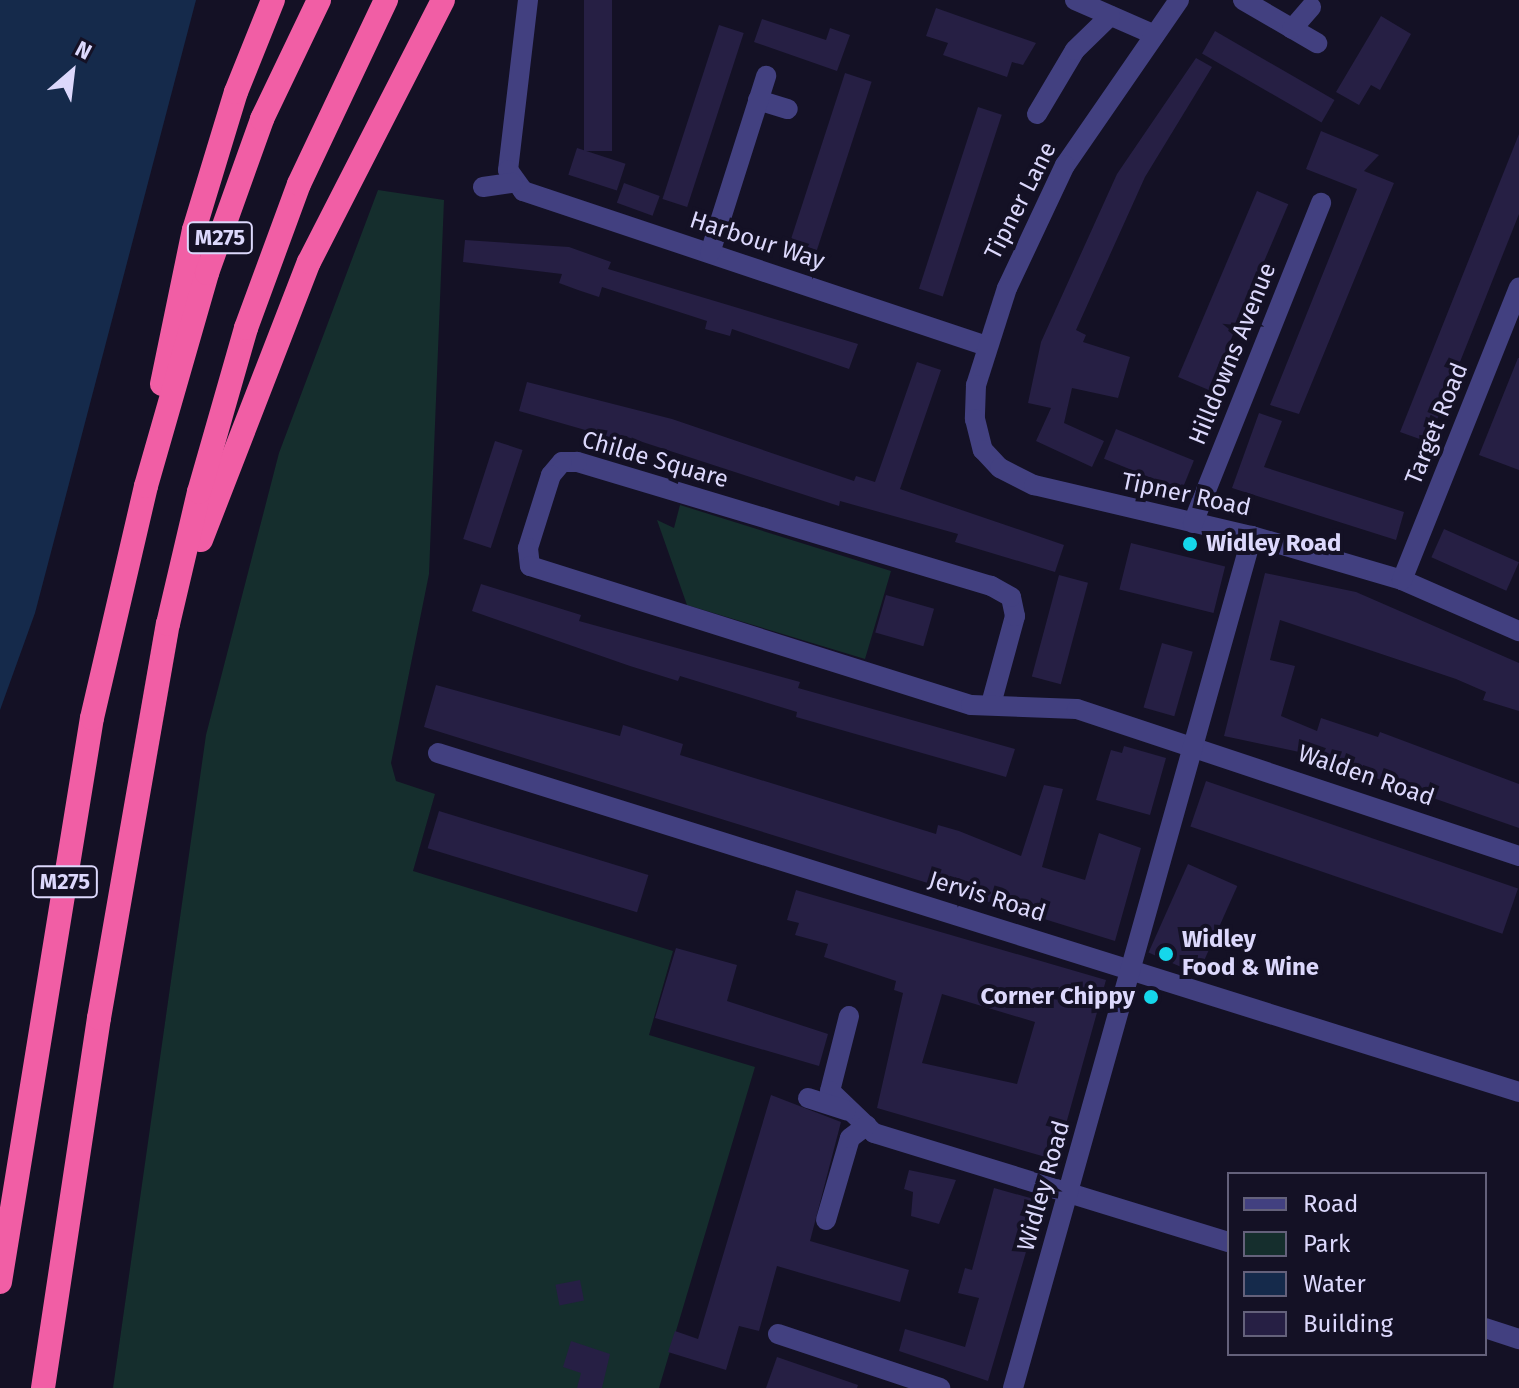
<!DOCTYPE html>
<html>
<head>
<meta charset="utf-8">
<style>
	body { margin:0 }
	#map { position:relative; width:1519px; height:1388px; overflow:hidden; background:#141125; font-family:"Fira Sans",sans-serif }
	div>[style] { position:absolute }
	.green>* { inset:0; background:#152e2d }
	.water>* { inset:0; background:#152a4b }
	.building>* { inset:0; background:#261f44; transform-origin:0 0 }
	.minor>* { height:20px; margin:-10px; padding:0 10px; transform-origin:10px; border-radius:10px; background:#424080 }
	.highway>* { height:24px; margin:-12px; padding:0 12px; transform-origin:12px; border-radius:12px; background:#f15ea5 }
	.dots>* { width:22px; height:22px; translate:-50% -50%; box-sizing:border-box; border:4px solid #141125; border-radius:50% }
	span { translate:-50% -50%; white-space:nowrap; text-align:center; line-height:1.15; -webkit-text-stroke:8px #141125; paint-order:stroke }
	.shield-label span { padding:2px 6px; background:#141125; border:2px solid; border-radius:6px; -webkit-text-stroke-width:0 }
	.shield-label { font-size:22px; color:#dcd8fc; font-weight:700 }
	.street-label { font-size:24px; color:#dcd8fc }
	.poi-label { font-size:24px; color:#dcd8fc; font-weight:700 }
	.left { translate:0 -50%; text-align:left }
	.right { translate:-100% -50%; text-align:right }
	.legend { position:absolute; left:1227px; top:1172px; width:260px; height:184px; box-sizing:border-box; background:#141125; border:2px solid #64617b; margin:0; padding:10px 14px; list-style:none; font-size:24px; color:#dcd8fc }
	.legend li { display:flex; align-items:center; gap:16px; height:40px }
	.legend b { width:40px; border:2px solid #64617b }
	.north { position:absolute; left:32px; top:32px; width:80px; height:80px; -webkit-text-stroke:6px #141125; paint-order:stroke; rotate:28deg; font-size:22px; font-weight:700; line-height:32px; text-align:center; color:#dcd8fc }
	.north::after { content:''; display:block; margin:auto; width:28px; height:36px; background:#dcd8fc; clip-path:polygon(50% 0,100% 100%,50% 72%,0 100%) }
</style>
</head>
<body>
<div id="map">
	<div class="green">
		<div style="clip-path:polygon(378px 190px,444px 200px,429px 574px,391px 763px,396px 781px,435px 794px,413px 871px,673px 951px,649px 1035px,755px 1067px,659px 1388px,113px 1388px,206px 735px,279px 453px)"></div>
		<div style="clip-path:polygon(680px 505px,891px 571px,865px 659px,687px 605px,657px 520px,674px 528px)"></div>
	</div>
	<div class="water">
		<div style="clip-path:polygon(0 0,196px 0,35px 613px,0 710px)"></div>
	</div>
	<div class="building">
		<div style="left:584px;top:0;width:28px;height:151px"></div>
		<div style="clip-path:polygon(936px 8px,987px 26px,1036px 43px,1023px 65px,1012px 62px,1007px 77px,972px 65px,943px 55px,948px 43px,926px 36px)"></div>
		<div style="clip-path:polygon(1381px 16px,1411px 34px,1380px 90px,1371px 85px,1359px 105px,1336px 92px)"></div>
		<div style="clip-path:polygon(762px 19px,826px 40px,830px 28px,850px 35px,837px 71px,754px 42px)"></div>
		<div style="left:719px;top:25px;width:26px;height:183px;rotate:18deg"></div>
		<div style="left:1215px;top:31px;width:138px;height:26px;rotate:30deg"></div>
		<div style="clip-path:polygon(1196px 58px,1212px 67px,1145px 177px,1076px 330px,1086px 335px,1083px 342px,1130px 357px,1118px 398px,1072px 388px,1064px 423px,1104px 441px,1092px 467px,1036px 441px,1051px 408px,1028px 403px,1041px 342px,1117px 174px)"></div>
		<div style="left:845px;top:73px;width:28px;height:177px;rotate:18deg"></div>
		<div style="left:978px;top:107px;width:25px;height:191px;rotate:18deg"></div>
		<div style="clip-path:polygon(1321px 131px,1379px 155px,1364px 171px,1394px 183px,1299px 414px,1270px 405px,1357px 189px,1306px 169px)"></div>
		<div style="clip-path:polygon(1519px 134px,1519px 214px,1428px 442px,1400px 432px)"></div>
		<div style="left:577px;top:148px;width:51px;height:28px;rotate:18deg"></div>
		<div style="left:624px;top:183px;width:38px;height:21px;rotate:20deg"></div>
		<div style="left:1257px;top:191px;width:34px;height:202px;rotate:23deg"></div>
		<div style="clip-path:polygon(465px 240px,569px 247px,611px 262px,608px 269px,858px 344px,849px 369px,732px 329px,730px 336px,705px 329px,707px 321px,602px 287px,599px 297px,578px 290px,559px 283px,562px 274px,463px 262px)"></div>
		<div style="clip-path:polygon(1518px 358px,1519px 358px,1519px 470px,1479px 455px)"></div>
		<div style="clip-path:polygon(917px 362px,941px 370px,900px 489px,1064px 545px,1055px 572px,955px 542px,958px 534px,840px 501px,839px 506px,621px 435px,620px 440px,519px 411px,527px 382px,672px 419px,854px 481px,856px 476px,875px 482px)"></div>
		<div style="clip-path:polygon(1259px 413px,1282px 421px,1264px 467px,1404px 512px,1396px 540px,1232px 488px)"></div>
		<div style="left:1116px;top:429px;width:84px;height:32px;rotate:22deg"></div>
		<div style="left:495px;top:441px;width:29px;height:103px;rotate:18deg"></div>
		<div style="left:1444px;top:529px;width:82px;height:31px;rotate:24deg"></div>
		<div style="left:1131px;top:543px;width:97px;height:48px;rotate:14deg"></div>
		<div style="clip-path:polygon(1265px 573px,1356px 592px,1519px 663px,1519px 711px,1483px 700px,1486px 692px,1456px 679px,1280px 620px,1270px 660px,1295px 666px,1281px 716px,1317px 731px,1321px 718px,1378px 737px,1380px 732px,1519px 784px,1519px 828px,1304px 753px,1224px 736px)"></div>
		<div style="left:1059px;top:575px;width:30px;height:105px;rotate:15deg"></div>
		<div style="clip-path:polygon(481px 584px,581px 615px,579px 621px,800px 682px,798px 688px,1015px 749px,1006px 777px,796px 717px,797px 712px,680px 676px,678px 681px,630px 666px,472px 611px)"></div>
		<div style="left:886px;top:595px;width:50px;height:39px;rotate:16deg"></div>
		<div style="left:1162px;top:643px;width:32px;height:67px;rotate:16deg"></div>
		<div style="clip-path:polygon(436px 685px,620px 736px,623px 725px,683px 744px,680px 755px,936px 834px,938px 825px,959px 831px,1021px 856px,1044px 785px,1063px 789px,1042px 867px,1085px 880px,1099px 833px,1141px 848px,1115px 941px,424px 727px)"></div>
		<div style="clip-path:polygon(1124px 746px,1166px 758px,1150px 815px,1096px 800px,1111px 750px,1122px 753px)"></div>
		<div style="left:1206px;top:781px;width:330px;height:48px;rotate:19deg"></div>
		<div style="left:439px;top:811px;width:219px;height:39px;rotate:17deg"></div>
		<div style="left:1188px;top:864px;width:54px;height:97px;rotate:24deg"></div>
		<div style="clip-path:polygon(evenodd,796px 890px,1106px 980px,1056px 1160px,877px 1108px,903px 993px,894px 990px,896px 981px,824px 957px,828px 944px,795px 935px,799px 923px,787px 920px,796px 890px,942px 994px,1035px 1022px,1017px 1084px,922px 1063px,942px 994px)"></div>
		<div style="clip-path:polygon(676px 948px,737px 965px,727px 1001px,828px 1034px,819px 1066px,655px 1018px)"></div>
		<div style="clip-path:polygon(771px 1095px,841px 1122px,810px 1241px,909px 1270px,900px 1302px,777px 1266px,759px 1331px,739px 1326px,726px 1370px,668px 1352px,675px 1331px,698px 1339px)"></div>
		<div style="clip-path:polygon(909px 1170px,956px 1180px,939px 1224px,911px 1216px,913px 1192px,904px 1189px)"></div>
		<div style="clip-path:polygon(994px 1188px,1041px 1201px,988px 1381px,899px 1351px,905px 1329px,965px 1347px,979px 1298px,958px 1293px,965px 1268px,972px 1270px)"></div>
		<div style="left:580px;top:1280px;width:21px;height:25px;rotate:79deg"></div>
		<div style="clip-path:polygon(571px 1341px,610px 1354px,602px 1388px,577px 1388px,581px 1373px,563px 1367px)"></div>
		<div style="clip-path:polygon(777px 1357px,858px 1385px,857px 1388px,766px 1388px)"></div>
	</div>
	<div class="minor">
		<div style="left:528px;top:0;width:171px;rotate:96.7deg"></div>
		<div style="left:508px;top:170px;width:26px;rotate:54deg"></div>
		<div style="left:523px;top:191px;width:488px;rotate:18.5deg"></div>
		<div style="left:1075px;top:0;width:87px;rotate:23.6deg"></div>
		<div style="left:1179px;top:0;width:201px;rotate:124.6deg"></div>
		<div style="left:1065px;top:165px;width:136px;rotate:115.2deg"></div>
		<div style="left:1007px;top:288px;width:102px;rotate:107.7deg"></div>
		<div style="left:976px;top:385px;width:34px;rotate:92deg"></div>
		<div style="left:975px;top:419px;width:32px;rotate:76deg"></div>
		<div style="left:983px;top:450px;width:25px;rotate:47deg"></div>
		<div style="left:1000px;top:468px;width:38px;rotate:27deg"></div>
		<div style="left:1034px;top:485px;width:224px;rotate:13.2deg"></div>
		<div style="left:1252px;top:536px;width:156px;rotate:16.3deg"></div>
		<div style="left:1402px;top:580px;width:128px;rotate:23.6deg"></div>
		<div style="left:1243px;top:0;width:86px;rotate:30.2deg"></div>
		<div style="left:1292px;top:29px;width:29px;rotate:-49deg"></div>
		<div style="left:758px;top:100px;width:31px;rotate:17deg"></div>
		<div style="left:1037px;top:114px;width:74px;rotate:-59.3deg"></div>
		<div style="left:1075px;top:50px;width:49px;rotate:-44.2deg"></div>
		<div style="left:483px;top:187px;width:30px;rotate:-8deg"></div>
		<div style="left:710px;top:253px;width:186px;rotate:-72.4deg"></div>
		<div style="left:1193px;top:523px;width:345px;rotate:-68.2deg"></div>
		<div style="left:1402px;top:580px;width:315px;rotate:-68.2deg"></div>
		<div style="left:991px;top:704px;width:91px;rotate:-74.7deg"></div>
		<div style="left:1015px;top:616px;width:19px;rotate:-102deg"></div>
		<div style="left:1011px;top:597px;width:23px;rotate:-151deg"></div>
		<div style="left:991px;top:586px;width:432px;rotate:-163.3deg"></div>
		<div style="left:577px;top:462px;width:15px;rotate:180deg"></div>
		<div style="left:562px;top:462px;width:17px;rotate:130deg"></div>
		<div style="left:551px;top:475px;width:77px;rotate:107.5deg"></div>
		<div style="left:528px;top:548px;width:18px;rotate:84deg"></div>
		<div style="left:530px;top:566px;width:462px;rotate:17.5deg"></div>
		<div style="left:971px;top:705px;width:106px;rotate:2.2deg"></div>
		<div style="left:1077px;top:709px;width:466px;rotate:18.4deg"></div>
		<div style="left:438px;top:753px;width:1133px;rotate:17.41deg"></div>
		<div style="left:849px;top:1016px;width:77px;rotate:104.2deg"></div>
		<div style="left:830px;top:1091px;width:61px;rotate:43.7deg"></div>
		<div style="left:874px;top:1133px;width:371px;rotate:17.1deg"></div>
		<div style="left:808px;top:1098px;width:40px;rotate:18deg"></div>
		<div style="left:826px;top:1220px;width:85px;rotate:-73.7deg"></div>
		<div style="left:850px;top:1138px;width:21px;rotate:-37deg"></div>
		<div style="left:1485px;top:1328px;width:36px;rotate:18deg"></div>
		<div style="left:778px;top:1334px;width:171px;rotate:18.4deg"></div>
		<div style="left:1013px;top:1388px;width:885px;rotate:-74.33deg"></div>
	</div>
	<div class="highway">
		<div style="left:162px;top:384px;width:157px;rotate:-78.3deg"></div>
		<div style="left:194px;top:230px;width:144px;rotate:-73.1deg"></div>
		<div style="left:236px;top:92px;width:99px;rotate:-68.1deg"></div>
		<div style="left:201px;top:540px;width:298px;rotate:-68.8deg"></div>
		<div style="left:309px;top:262px;width:294px;rotate:-62.9deg"></div>
		<div style="left:0;top:1282px;width:571px;rotate:-80.74deg"></div>
		<div style="left:92px;top:718px;width:238px;rotate:-76.9deg"></div>
		<div style="left:146px;top:486px;width:222px;rotate:-74deg"></div>
		<div style="left:207px;top:273px;width:164px;rotate:-70.3deg"></div>
		<div style="left:262px;top:119px;width:132px;rotate:-64.4deg"></div>
		<div style="left:43px;top:1388px;width:374px;rotate:-81.4deg"></div>
		<div style="left:99px;top:1018px;width:400px;rotate:-80.1deg"></div>
		<div style="left:168px;top:624px;width:136px;rotate:-76.8deg"></div>
		<div style="left:199px;top:492px;width:171px;rotate:-74deg"></div>
		<div style="left:246px;top:328px;width:153px;rotate:-69.8deg"></div>
		<div style="left:299px;top:184px;width:204px;rotate:-64.7deg"></div>
	</div>
	<div class="dots">
		<div style="left:1190px;top:544px;background:#15d7eb"></div>
		<div style="left:1166px;top:954px;background:#15d7eb"></div>
		<div style="left:1151px;top:997px;background:#15d7eb"></div>
	</div>
	<div class="shield-label">
		<span style="left:220px;top:238px">M275</span>
		<span style="left:65px;top:882px">M275</span>
	</div>
	<div class="street-label">
		<span style="left:1021px;top:201px;rotate:-63deg">Tipner Lane</span>
		<span style="left:757px;top:241px;rotate:18deg">Harbour Way</span>
		<span style="left:1233px;top:354px;rotate:-68deg">Hilldowns Avenue</span>
		<span style="left:1437px;top:424px;rotate:-68deg">Target Road</span>
		<span style="left:655px;top:460px;rotate:16deg">Childe Square</span>
		<span style="left:1186px;top:495px;rotate:12deg">Tipner Road</span>
		<span style="left:1366px;top:776px;rotate:19deg">Walden Road</span>
		<span style="left:987px;top:897px;rotate:17deg">Jervis Road</span>
		<span style="left:1044px;top:1186px;rotate:-74deg">Widley Road</span>
	</div>
	<div class="poi-label">
		<span class="left" style="left:1206px;top:544px">Widley Road</span>
		<span class="left" style="left:1182px;top:954px">Widley<br>Food &amp; Wine</span>
		<span class="right" style="left:1135px;top:997px">Corner Chippy</span>
	</div>
	<ul class="legend">
	<li><b style="height:10px;background:#424080"></b>Road</li>
	<li><b style="height:22px;background:#152e2d"></b>Park</li>
	<li><b style="height:22px;background:#152a4b"></b>Water</li>
	<li><b style="height:22px;background:#261f44"></b>Building</li>
	</ul>
	<div class="north">N</div>
</div>
</body>
</html>
